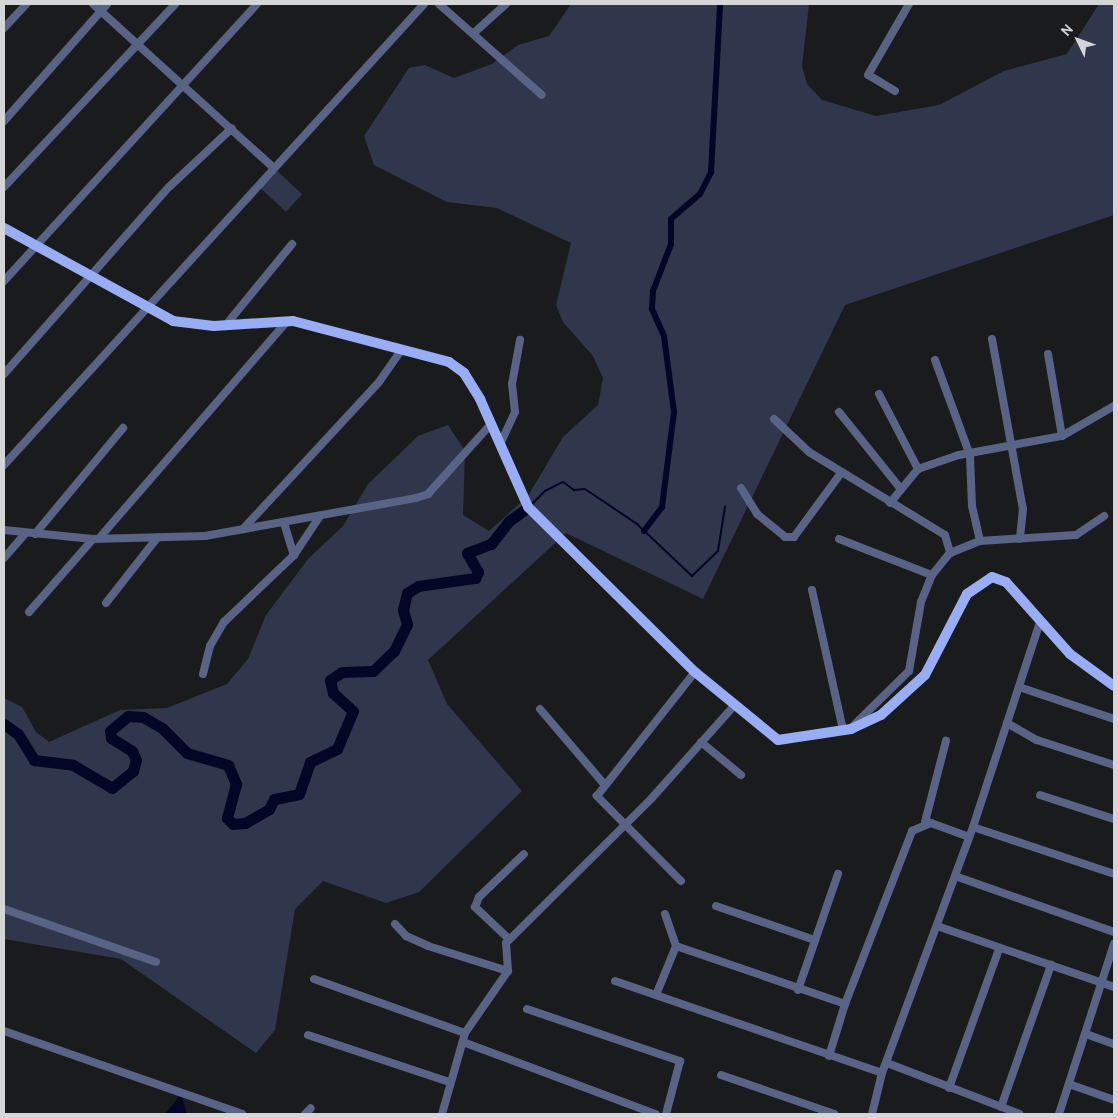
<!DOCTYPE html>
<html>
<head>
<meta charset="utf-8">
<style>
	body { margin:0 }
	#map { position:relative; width:1118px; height:1118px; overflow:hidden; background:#1a1b1d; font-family:Cabin,sans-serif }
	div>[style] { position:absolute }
	.green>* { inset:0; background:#30374d; transform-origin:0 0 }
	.water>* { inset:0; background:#040625 }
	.stream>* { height:2px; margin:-1px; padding:0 1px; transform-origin:1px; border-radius:1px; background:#040625 }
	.canal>* { height:6px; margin:-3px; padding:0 3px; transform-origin:3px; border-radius:3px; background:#040625 }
	.river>* { height:11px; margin:-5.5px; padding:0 5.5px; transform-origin:5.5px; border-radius:5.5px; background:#040625 }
	.minor>* { height:8px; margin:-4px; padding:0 4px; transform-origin:4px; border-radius:4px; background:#596386 }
	.major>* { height:10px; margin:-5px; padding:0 5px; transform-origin:5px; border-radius:5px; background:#99adf4 }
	span { translate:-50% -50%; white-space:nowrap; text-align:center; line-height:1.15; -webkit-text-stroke:4.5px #1a1b1d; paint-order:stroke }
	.frame { position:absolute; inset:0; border:5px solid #d4d5d7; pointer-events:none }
	.north { position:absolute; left:1053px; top:15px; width:50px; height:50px; -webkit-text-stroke:4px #1a1b1d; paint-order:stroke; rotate:312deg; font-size:14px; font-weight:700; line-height:20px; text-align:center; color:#d4d5d7 }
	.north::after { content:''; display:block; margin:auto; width:18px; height:22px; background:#d4d5d7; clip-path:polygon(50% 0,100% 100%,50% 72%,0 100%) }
</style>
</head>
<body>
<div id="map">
	<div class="green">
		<div style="clip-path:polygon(571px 4px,809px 4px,802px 66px,807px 84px,822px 100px,876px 116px,939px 105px,1004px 71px,1067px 54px,1099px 4px,1114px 4px,1114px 215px,845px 305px,703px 599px,566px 533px,428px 660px,447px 704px,522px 791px,419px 892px,386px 903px,323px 881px,295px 909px,275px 1030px,256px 1053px,121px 959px,4px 939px,4px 698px,22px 707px,36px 732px,49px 742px,120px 710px,167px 708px,227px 684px,248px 659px,266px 615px,308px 559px,343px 526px,368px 484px,418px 436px,448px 425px,465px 451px,463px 515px,489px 531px,528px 496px,563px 437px,598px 405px,603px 378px,593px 356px,563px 322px,556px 305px,571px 243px,497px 208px,447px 202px,374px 165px,364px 136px,409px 68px,425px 65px,454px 78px,492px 64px,518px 45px,549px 36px)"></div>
		<div style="left:273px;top:167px;width:40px;height:24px;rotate:43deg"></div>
	</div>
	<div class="water">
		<div style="clip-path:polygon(181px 1094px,187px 1114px,165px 1114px)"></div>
	</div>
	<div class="stream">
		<div style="left:532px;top:504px;width:18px;rotate:-45deg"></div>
		<div style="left:545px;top:491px;width:20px;rotate:-27deg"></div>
		<div style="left:563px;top:482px;width:14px;rotate:36deg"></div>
		<div style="left:574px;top:490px;width:11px;rotate:-5deg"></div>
		<div style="left:585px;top:489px;width:63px;rotate:33.9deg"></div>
		<div style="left:637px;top:524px;width:76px;rotate:43.4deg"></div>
		<div style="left:692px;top:576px;width:36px;rotate:-44deg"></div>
		<div style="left:718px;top:551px;width:45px;rotate:-81deg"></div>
	</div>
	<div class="canal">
		<div style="left:644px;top:531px;width:30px;rotate:-53deg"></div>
		<div style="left:662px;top:507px;width:96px;rotate:-82.8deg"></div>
		<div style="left:674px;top:412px;width:77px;rotate:-97.5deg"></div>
		<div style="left:664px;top:336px;width:30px;rotate:-114deg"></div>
		<div style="left:652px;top:309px;width:18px;rotate:-87deg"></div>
		<div style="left:653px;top:291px;width:50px;rotate:-69deg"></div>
		<div style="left:671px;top:244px;width:25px;rotate:-90deg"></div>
		<div style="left:671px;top:219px;width:38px;rotate:-41deg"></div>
		<div style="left:700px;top:194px;width:25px;rotate:-63deg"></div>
		<div style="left:711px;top:172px;width:168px;rotate:-86.9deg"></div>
	</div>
	<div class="river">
		<div style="left:4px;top:724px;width:17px;rotate:36deg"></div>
		<div style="left:18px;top:734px;width:31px;rotate:58deg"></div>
		<div style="left:34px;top:760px;width:39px;rotate:7deg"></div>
		<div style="left:73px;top:765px;width:45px;rotate:30.5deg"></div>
		<div style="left:112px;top:788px;width:27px;rotate:-39deg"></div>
		<div style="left:133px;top:771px;width:11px;rotate:-75deg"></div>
		<div style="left:136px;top:760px;width:10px;rotate:-114deg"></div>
		<div style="left:132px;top:751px;width:25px;rotate:-148deg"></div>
		<div style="left:111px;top:738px;width:7px;rotate:-98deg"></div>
		<div style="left:110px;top:731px;width:23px;rotate:-40deg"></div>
		<div style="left:128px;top:716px;width:15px;rotate:4deg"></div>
		<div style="left:143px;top:717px;width:22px;rotate:30deg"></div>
		<div style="left:162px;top:728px;width:35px;rotate:45deg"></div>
		<div style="left:187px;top:753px;width:43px;rotate:16.3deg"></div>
		<div style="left:228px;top:765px;width:21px;rotate:67deg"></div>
		<div style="left:236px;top:784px;width:35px;rotate:105deg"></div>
		<div style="left:227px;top:818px;width:8px;rotate:45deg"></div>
		<div style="left:233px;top:824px;width:12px;rotate:-5deg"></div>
		<div style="left:245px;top:823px;width:28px;rotate:-30deg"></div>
		<div style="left:269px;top:809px;width:11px;rotate:-63deg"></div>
		<div style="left:274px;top:799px;width:25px;rotate:-11deg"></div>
		<div style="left:299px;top:794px;width:34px;rotate:-71deg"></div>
		<div style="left:310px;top:762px;width:30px;rotate:-26deg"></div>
		<div style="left:337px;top:749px;width:41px;rotate:-67.2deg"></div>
		<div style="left:353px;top:711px;width:27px;rotate:-138deg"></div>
		<div style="left:333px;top:693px;width:13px;rotate:-103deg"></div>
		<div style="left:330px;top:680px;width:14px;rotate:-34deg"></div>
		<div style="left:342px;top:672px;width:31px;rotate:-2deg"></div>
		<div style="left:373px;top:671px;width:29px;rotate:-44deg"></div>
		<div style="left:394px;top:651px;width:30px;rotate:-64deg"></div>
		<div style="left:407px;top:624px;width:15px;rotate:-106deg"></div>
		<div style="left:403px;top:610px;width:17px;rotate:-77deg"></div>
		<div style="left:407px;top:593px;width:13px;rotate:-32deg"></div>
		<div style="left:418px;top:586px;width:58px;rotate:-8deg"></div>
		<div style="left:475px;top:578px;width:7px;rotate:-63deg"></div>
		<div style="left:478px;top:572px;width:22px;rotate:-120deg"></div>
		<div style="left:467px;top:553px;width:26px;rotate:-21deg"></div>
		<div style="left:491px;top:544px;width:29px;rotate:-52deg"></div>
		<div style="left:509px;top:521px;width:24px;rotate:-36deg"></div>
	</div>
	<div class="minor">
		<div style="left:93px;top:4px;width:243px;rotate:42.2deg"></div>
		<div style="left:439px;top:4px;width:137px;rotate:41.5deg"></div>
		<div style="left:4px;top:28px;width:33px;rotate:-47deg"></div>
		<div style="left:475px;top:32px;width:42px;rotate:-42.1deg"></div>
		<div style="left:895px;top:91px;width:31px;rotate:-149deg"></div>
		<div style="left:868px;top:75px;width:82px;rotate:-60deg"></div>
		<div style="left:4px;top:121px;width:156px;rotate:-48.6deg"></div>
		<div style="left:4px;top:187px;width:250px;rotate:-46.9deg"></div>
		<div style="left:4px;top:281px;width:375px;rotate:-47.6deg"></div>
		<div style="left:225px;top:326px;width:106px;rotate:-50.7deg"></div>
		<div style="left:992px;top:339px;width:173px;rotate:79.7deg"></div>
		<div style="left:1023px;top:509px;width:30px;rotate:96deg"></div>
		<div style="left:1048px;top:354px;width:83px;rotate:80.3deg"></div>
		<div style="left:935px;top:360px;width:101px;rotate:69.8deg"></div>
		<div style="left:970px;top:455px;width:51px;rotate:87.8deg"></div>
		<div style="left:972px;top:506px;width:36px;rotate:77deg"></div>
		<div style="left:4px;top:374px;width:249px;rotate:-48.6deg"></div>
		<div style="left:169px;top:187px;width:86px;rotate:-43.1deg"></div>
		<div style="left:879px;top:394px;width:85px;rotate:62.5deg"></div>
		<div style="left:839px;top:412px;width:99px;rotate:51.2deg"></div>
		<div style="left:774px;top:419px;width:48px;rotate:43.3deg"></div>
		<div style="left:809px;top:452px;width:159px;rotate:31.4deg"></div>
		<div style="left:945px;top:535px;width:19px;rotate:74deg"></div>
		<div style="left:502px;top:440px;width:31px;rotate:-65deg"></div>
		<div style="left:515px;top:412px;width:28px;rotate:-96deg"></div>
		<div style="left:512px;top:384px;width:45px;rotate:-79.7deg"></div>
		<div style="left:4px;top:465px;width:624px;rotate:-47.66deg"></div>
		<div style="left:741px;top:488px;width:31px;rotate:58deg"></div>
		<div style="left:757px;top:514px;width:36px;rotate:39deg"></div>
		<div style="left:785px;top:537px;width:9px"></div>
		<div style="left:794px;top:537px;width:79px;rotate:-53.7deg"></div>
		<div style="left:890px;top:503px;width:44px;rotate:-50.5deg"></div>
		<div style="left:918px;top:469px;width:43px;rotate:-18.9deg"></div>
		<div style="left:959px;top:455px;width:105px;rotate:-10.5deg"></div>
		<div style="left:1062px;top:436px;width:60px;rotate:-30deg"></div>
		<div style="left:284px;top:523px;width:34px;rotate:73deg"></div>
		<div style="left:243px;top:529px;width:200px;rotate:-47.2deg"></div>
		<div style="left:379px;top:382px;width:40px;rotate:-55.1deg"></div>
		<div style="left:4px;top:530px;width:89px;rotate:5.8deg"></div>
		<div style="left:93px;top:539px;width:112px;rotate:-1.5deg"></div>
		<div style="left:205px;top:536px;width:214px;rotate:-10.2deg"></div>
		<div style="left:416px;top:498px;width:13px;rotate:-18deg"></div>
		<div style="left:428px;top:494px;width:94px;rotate:-48deg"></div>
		<div style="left:35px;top:534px;width:138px;rotate:-50.3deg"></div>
		<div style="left:101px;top:536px;width:284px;rotate:-49.1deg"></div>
		<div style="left:839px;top:539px;width:100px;rotate:21.2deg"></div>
		<div style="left:4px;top:558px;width:32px;rotate:-49deg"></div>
		<div style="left:812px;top:590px;width:143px;rotate:77.5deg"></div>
		<div style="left:106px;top:603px;width:83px;rotate:-51.9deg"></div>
		<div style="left:29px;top:612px;width:97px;rotate:-48.8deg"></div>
		<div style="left:203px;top:674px;width:29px;rotate:-76deg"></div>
		<div style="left:210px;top:646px;width:28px;rotate:-60deg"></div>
		<div style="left:224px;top:622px;width:97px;rotate:-43.7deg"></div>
		<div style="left:294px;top:555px;width:47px;rotate:-56.3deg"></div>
		<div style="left:1019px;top:687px;width:100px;rotate:18.6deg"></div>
		<div style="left:540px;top:709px;width:100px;rotate:49.5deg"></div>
		<div style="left:1007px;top:723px;width:34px;rotate:30deg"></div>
		<div style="left:1037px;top:740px;width:81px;rotate:18deg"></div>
		<div style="left:852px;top:727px;width:80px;rotate:-44.5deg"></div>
		<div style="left:909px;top:671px;width:70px;rotate:-80.1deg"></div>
		<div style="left:921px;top:602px;width:29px;rotate:-68deg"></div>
		<div style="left:932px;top:575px;width:28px;rotate:-51deg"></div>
		<div style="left:950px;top:553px;width:32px;rotate:-22deg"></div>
		<div style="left:980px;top:541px;width:96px;rotate:-3.6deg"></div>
		<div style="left:1076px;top:535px;width:34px;rotate:-34deg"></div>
		<div style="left:701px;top:742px;width:52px;rotate:39.5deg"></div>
		<div style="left:1040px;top:795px;width:78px;rotate:18deg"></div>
		<div style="left:925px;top:822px;width:84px;rotate:-75.5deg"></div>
		<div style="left:973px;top:827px;width:149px;rotate:18.4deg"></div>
		<div style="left:955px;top:876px;width:169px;rotate:19.4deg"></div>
		<div style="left:681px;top:881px;width:120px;rotate:-134.7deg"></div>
		<div style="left:597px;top:796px;width:158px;rotate:-51.7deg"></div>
		<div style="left:716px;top:906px;width:105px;rotate:19deg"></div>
		<div style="left:4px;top:909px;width:161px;rotate:19.2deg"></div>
		<div style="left:665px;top:914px;width:34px;rotate:71deg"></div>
		<div style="left:676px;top:946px;width:179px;rotate:18.9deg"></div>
		<div style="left:845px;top:1004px;width:186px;rotate:-68.8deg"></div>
		<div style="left:912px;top:831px;width:21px;rotate:-23deg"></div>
		<div style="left:931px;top:823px;width:40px;rotate:20.2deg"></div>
		<div style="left:395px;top:924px;width:16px;rotate:47deg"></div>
		<div style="left:406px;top:936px;width:24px;rotate:24deg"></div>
		<div style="left:428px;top:946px;width:84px;rotate:17.4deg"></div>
		<div style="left:937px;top:926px;width:187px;rotate:19deg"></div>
		<div style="left:509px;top:939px;width:47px;rotate:-136.7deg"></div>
		<div style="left:475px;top:907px;width:11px;rotate:-68deg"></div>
		<div style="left:479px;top:897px;width:62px;rotate:-43.7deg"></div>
		<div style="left:314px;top:979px;width:160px;rotate:19.7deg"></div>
		<div style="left:615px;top:981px;width:282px;rotate:19deg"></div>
		<div style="left:798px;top:990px;width:123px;rotate:-71deg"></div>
		<div style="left:656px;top:995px;width:53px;rotate:-67.8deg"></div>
		<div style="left:527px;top:1009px;width:162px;rotate:18.8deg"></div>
		<div style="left:680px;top:1061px;width:55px;rotate:104.8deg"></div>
		<div style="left:4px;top:1031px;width:252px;rotate:19.2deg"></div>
		<div style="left:1086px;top:1034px;width:30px;rotate:20deg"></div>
		<div style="left:308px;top:1035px;width:149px;rotate:18.4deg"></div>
		<div style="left:463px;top:1042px;width:206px;rotate:20.5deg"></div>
		<div style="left:829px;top:1056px;width:54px;rotate:-72.9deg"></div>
		<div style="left:887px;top:1063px;width:142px;rotate:21deg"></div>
		<div style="left:721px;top:1075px;width:120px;rotate:19deg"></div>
		<div style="left:1069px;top:1084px;width:48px;rotate:19.6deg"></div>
		<div style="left:949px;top:1088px;width:148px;rotate:-70.2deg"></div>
		<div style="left:1001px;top:1107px;width:151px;rotate:-70.6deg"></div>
		<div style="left:305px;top:1114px;width:8px;rotate:-45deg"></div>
		<div style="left:442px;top:1114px;width:84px;rotate:-74.1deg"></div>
		<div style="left:465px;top:1033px;width:75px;rotate:-55.3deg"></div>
		<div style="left:508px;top:971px;width:28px;rotate:-94deg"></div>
		<div style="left:506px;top:943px;width:204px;rotate:-44.8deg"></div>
		<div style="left:651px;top:799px;width:123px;rotate:-48.3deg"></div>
		<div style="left:872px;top:1114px;width:42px;rotate:-76.3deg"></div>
		<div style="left:882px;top:1073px;width:262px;rotate:-69.7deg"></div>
		<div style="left:973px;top:827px;width:216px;rotate:-71.9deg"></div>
		<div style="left:1059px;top:1114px;width:179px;rotate:-72.1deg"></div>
	</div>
	<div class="major">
		<div style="left:4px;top:228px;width:193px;rotate:28.8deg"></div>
		<div style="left:173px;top:321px;width:41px;rotate:7deg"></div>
		<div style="left:214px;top:326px;width:79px;rotate:-3.6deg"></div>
		<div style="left:293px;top:321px;width:161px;rotate:14.7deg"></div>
		<div style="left:449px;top:362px;width:19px;rotate:36deg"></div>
		<div style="left:464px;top:373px;width:31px;rotate:58deg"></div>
		<div style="left:480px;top:399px;width:118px;rotate:66deg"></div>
		<div style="left:528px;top:507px;width:235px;rotate:44.7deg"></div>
		<div style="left:695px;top:672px;width:107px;rotate:39.3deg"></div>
		<div style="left:778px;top:740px;width:74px;rotate:-8.6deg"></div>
		<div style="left:851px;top:729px;width:33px;rotate:-25deg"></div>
		<div style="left:881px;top:715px;width:59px;rotate:-42.3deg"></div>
		<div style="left:925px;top:675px;width:91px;rotate:-62.6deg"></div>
		<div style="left:967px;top:594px;width:30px;rotate:-34deg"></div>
		<div style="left:992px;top:577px;width:15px;rotate:20deg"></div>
		<div style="left:1006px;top:582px;width:96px;rotate:48.4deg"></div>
		<div style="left:1070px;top:654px;width:54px;rotate:36deg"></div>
	</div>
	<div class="frame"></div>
	<div class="north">N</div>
</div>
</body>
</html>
